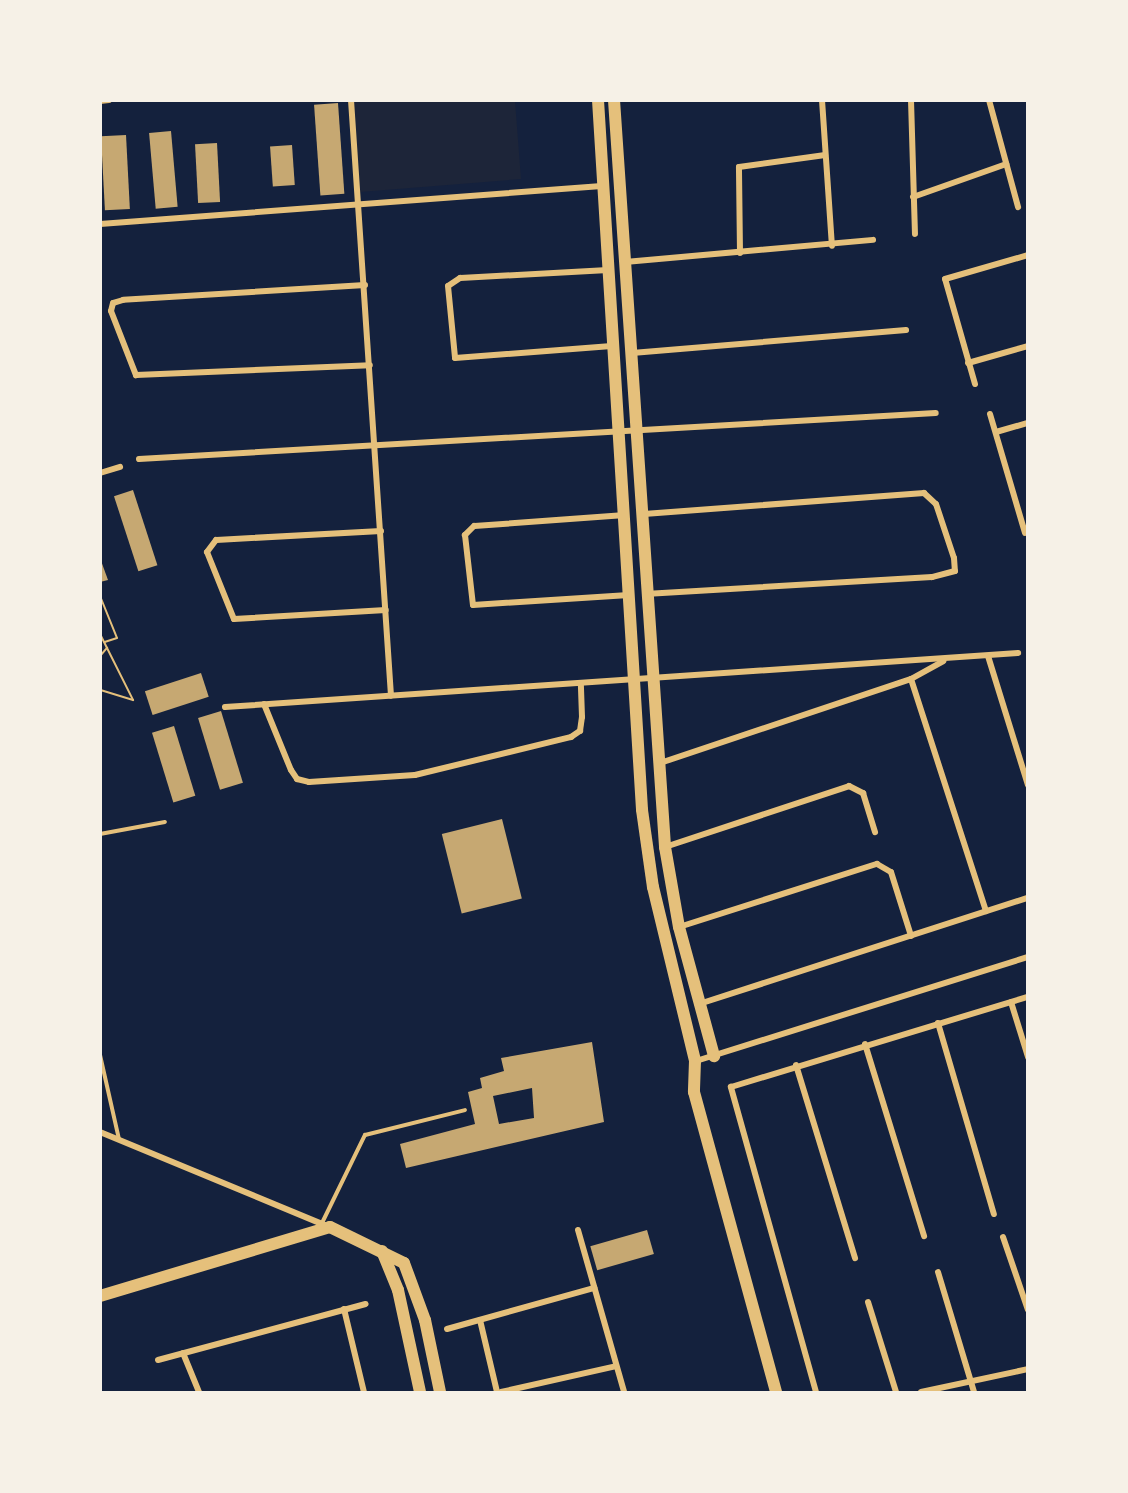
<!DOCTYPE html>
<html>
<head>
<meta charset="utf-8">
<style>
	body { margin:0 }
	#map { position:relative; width:1128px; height:1493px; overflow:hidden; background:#14213d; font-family:Barlow,sans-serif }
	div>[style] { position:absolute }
	.green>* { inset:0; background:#1d2539 }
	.building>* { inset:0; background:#c6a872; transform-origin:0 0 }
	.path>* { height:2px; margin:-1px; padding:0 1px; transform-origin:1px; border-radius:1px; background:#e5c07b }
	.service>* { height:4px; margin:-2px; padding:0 2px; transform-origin:2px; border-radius:2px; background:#e5c07b }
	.minor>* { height:6px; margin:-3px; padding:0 3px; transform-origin:3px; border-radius:3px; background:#e5c07b }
	.secondary>* { height:12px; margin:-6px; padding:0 6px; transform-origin:6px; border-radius:6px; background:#e5c07b }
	span { translate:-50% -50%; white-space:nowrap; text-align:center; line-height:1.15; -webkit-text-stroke:4.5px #f6f1e7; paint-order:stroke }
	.frame { position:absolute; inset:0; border:102px solid #f6f1e7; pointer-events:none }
</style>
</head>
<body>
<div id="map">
	<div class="green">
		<div style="clip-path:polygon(354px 101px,515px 101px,521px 179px,360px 192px)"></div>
	</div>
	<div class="building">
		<div style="left:338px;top:103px;width:91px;height:24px;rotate:86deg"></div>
		<div style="left:171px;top:131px;width:76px;height:22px;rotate:85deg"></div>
		<div style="left:126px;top:135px;width:74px;height:25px;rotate:87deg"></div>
		<div style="left:217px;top:143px;width:59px;height:22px;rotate:87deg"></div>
		<div style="left:292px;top:145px;width:40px;height:22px;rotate:86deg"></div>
		<div style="left:133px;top:490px;width:79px;height:20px;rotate:72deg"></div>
		<div style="clip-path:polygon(100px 558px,108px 580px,100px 582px)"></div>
		<div style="left:201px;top:673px;width:25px;height:59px;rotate:72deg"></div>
		<div style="left:221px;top:711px;width:75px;height:24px;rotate:73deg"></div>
		<div style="left:174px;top:726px;width:73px;height:23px;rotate:73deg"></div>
		<div style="left:502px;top:819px;width:82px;height:62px;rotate:76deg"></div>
		<div style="clip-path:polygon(evenodd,592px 1042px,604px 1122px,406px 1168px,400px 1144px,475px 1124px,468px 1092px,482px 1088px,480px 1078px,504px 1071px,501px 1058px,592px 1042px,532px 1088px,534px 1118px,499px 1124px,493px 1096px,532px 1088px)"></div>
		<div style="left:647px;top:1230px;width:25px;height:59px;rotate:74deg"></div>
	</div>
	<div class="path">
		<div style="left:100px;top:596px;width:45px;rotate:68deg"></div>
		<div style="left:117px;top:638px;width:13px;rotate:162deg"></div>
		<div style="left:100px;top:634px;width:74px;rotate:63.4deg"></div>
		<div style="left:133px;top:700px;width:34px;rotate:-163deg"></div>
		<div style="left:100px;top:656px;width:11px;rotate:-49deg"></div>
	</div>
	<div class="service">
		<div style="left:100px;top:834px;width:66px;rotate:-10.5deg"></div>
		<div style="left:100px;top:1055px;width:86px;rotate:77.3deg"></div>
		<div style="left:322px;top:1223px;width:98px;rotate:-64deg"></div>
		<div style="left:365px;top:1135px;width:103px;rotate:-14deg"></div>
	</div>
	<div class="minor">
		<div style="left:351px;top:100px;width:597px;rotate:86.16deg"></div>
		<div style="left:822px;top:100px;width:146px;rotate:86.1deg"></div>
		<div style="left:911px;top:100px;width:134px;rotate:88.3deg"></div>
		<div style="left:989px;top:100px;width:111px;rotate:74.8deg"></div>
		<div style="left:100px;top:101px;width:9px;rotate:-6deg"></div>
		<div style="left:913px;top:197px;width:99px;rotate:-19.5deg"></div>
		<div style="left:100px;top:224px;width:503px;rotate:-4.33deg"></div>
		<div style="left:740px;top:253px;width:86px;rotate:-90.7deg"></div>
		<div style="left:739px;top:167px;width:87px;rotate:-7.9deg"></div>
		<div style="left:625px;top:262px;width:249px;rotate:-5.1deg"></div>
		<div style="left:608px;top:270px;width:148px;rotate:176.9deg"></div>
		<div style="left:460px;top:278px;width:14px;rotate:146deg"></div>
		<div style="left:448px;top:286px;width:72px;rotate:84.4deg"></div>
		<div style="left:455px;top:358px;width:157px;rotate:-4.4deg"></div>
		<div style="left:365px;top:285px;width:242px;rotate:176.5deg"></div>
		<div style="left:123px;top:300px;width:10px;rotate:163deg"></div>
		<div style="left:113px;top:303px;width:8px;rotate:104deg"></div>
		<div style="left:111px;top:311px;width:69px;rotate:68.7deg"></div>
		<div style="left:136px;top:375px;width:234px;rotate:-2.4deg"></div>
		<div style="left:632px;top:353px;width:275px;rotate:-4.8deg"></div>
		<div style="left:968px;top:363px;width:62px;rotate:-15.8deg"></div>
		<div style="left:975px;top:384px;width:109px;rotate:-105.9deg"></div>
		<div style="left:945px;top:279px;width:86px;rotate:-16.1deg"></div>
		<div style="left:990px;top:414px;width:124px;rotate:73.6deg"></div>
		<div style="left:996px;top:432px;width:33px;rotate:-16deg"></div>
		<div style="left:139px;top:459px;width:798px;rotate:-3.3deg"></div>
		<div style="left:100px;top:473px;width:21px;rotate:-17deg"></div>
		<div style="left:644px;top:514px;width:281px;rotate:-4.3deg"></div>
		<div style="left:924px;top:493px;width:16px;rotate:43deg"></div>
		<div style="left:936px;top:504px;width:57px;rotate:71.6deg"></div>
		<div style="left:954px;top:558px;width:13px;rotate:86deg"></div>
		<div style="left:955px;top:571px;width:24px;rotate:165deg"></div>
		<div style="left:932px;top:577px;width:283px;rotate:176.6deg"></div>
		<div style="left:625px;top:515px;width:151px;rotate:175.8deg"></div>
		<div style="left:474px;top:526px;width:13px;rotate:135deg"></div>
		<div style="left:465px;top:535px;width:70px;rotate:83.5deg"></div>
		<div style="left:473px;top:605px;width:156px;rotate:-3.7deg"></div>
		<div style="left:381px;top:531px;width:165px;rotate:176.9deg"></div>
		<div style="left:216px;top:540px;width:15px;rotate:127deg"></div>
		<div style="left:207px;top:552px;width:72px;rotate:68.1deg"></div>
		<div style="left:234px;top:619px;width:152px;rotate:-3.4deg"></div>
		<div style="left:988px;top:656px;width:135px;rotate:72.8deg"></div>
		<div style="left:911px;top:679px;width:244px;rotate:72.1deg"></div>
		<div style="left:264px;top:704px;width:71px;rotate:67.8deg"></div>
		<div style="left:291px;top:770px;width:11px;rotate:56deg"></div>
		<div style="left:297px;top:779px;width:12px;rotate:14deg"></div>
		<div style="left:309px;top:782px;width:106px;rotate:-3.8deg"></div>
		<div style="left:415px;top:775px;width:161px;rotate:-13.7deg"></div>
		<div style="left:571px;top:737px;width:11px;rotate:-34deg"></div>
		<div style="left:580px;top:731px;width:14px;rotate:-82deg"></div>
		<div style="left:582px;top:717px;width:34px;rotate:-92deg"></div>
		<div style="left:225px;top:707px;width:795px;rotate:-3.9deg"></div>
		<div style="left:660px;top:763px;width:265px;rotate:-18.5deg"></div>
		<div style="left:911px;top:679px;width:37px;rotate:-29deg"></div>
		<div style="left:665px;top:847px;width:194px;rotate:-18.3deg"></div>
		<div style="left:849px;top:786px;width:16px;rotate:27deg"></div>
		<div style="left:863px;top:793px;width:41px;rotate:72.9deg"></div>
		<div style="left:679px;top:927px;width:208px;rotate:-17.7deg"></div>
		<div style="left:877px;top:864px;width:16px;rotate:30deg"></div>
		<div style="left:891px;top:872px;width:67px;rotate:72.6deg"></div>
		<div style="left:1011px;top:1002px;width:58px;rotate:72.8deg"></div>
		<div style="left:699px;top:1004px;width:346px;rotate:-17.9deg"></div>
		<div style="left:938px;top:1023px;width:199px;rotate:73.7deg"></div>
		<div style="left:865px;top:1044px;width:201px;rotate:72.9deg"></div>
		<div style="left:696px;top:1061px;width:348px;rotate:-17.4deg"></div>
		<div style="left:796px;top:1065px;width:202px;rotate:73deg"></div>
		<div style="left:100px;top:1132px;width:246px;rotate:22.5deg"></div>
		<div style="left:578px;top:1230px;width:168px;rotate:74.1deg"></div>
		<div style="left:1003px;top:1237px;width:77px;rotate:71.1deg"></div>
		<div style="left:938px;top:1272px;width:125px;rotate:73.3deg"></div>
		<div style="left:868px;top:1302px;width:94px;rotate:72.7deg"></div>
		<div style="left:344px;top:1309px;width:85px;rotate:76.5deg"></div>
		<div style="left:480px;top:1320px;width:74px;rotate:76.7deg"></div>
		<div style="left:447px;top:1329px;width:153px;rotate:-15.6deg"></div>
		<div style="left:183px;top:1353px;width:42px;rotate:67.7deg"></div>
		<div style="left:158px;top:1360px;width:215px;rotate:-15.1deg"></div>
		<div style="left:501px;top:1392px;width:118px;rotate:-12.7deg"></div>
		<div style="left:816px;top:1392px;width:317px;rotate:-105.6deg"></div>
		<div style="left:731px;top:1087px;width:310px;rotate:-16.9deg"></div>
		<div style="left:921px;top:1392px;width:109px;rotate:-12.1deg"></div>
	</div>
	<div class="secondary">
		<div style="left:598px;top:100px;width:711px;rotate:86.45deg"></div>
		<div style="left:642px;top:810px;width:78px;rotate:81.9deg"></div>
		<div style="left:653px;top:887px;width:179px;rotate:76.4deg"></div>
		<div style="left:695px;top:1061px;width:31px;rotate:92deg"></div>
		<div style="left:694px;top:1092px;width:311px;rotate:74.7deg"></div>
		<div style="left:614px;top:100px;width:749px;rotate:86.09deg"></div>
		<div style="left:665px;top:847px;width:81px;rotate:80.1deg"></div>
		<div style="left:679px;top:927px;width:134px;rotate:74.8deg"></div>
		<div style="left:382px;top:1251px;width:42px;rotate:67.7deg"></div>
		<div style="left:398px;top:1290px;width:104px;rotate:77.8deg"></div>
		<div style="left:100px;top:1296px;width:240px;rotate:-16.7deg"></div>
		<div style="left:330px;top:1227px;width:82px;rotate:25.9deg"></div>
		<div style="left:404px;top:1263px;width:61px;rotate:69.8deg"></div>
		<div style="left:425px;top:1320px;width:74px;rotate:78.2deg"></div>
	</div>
	<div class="frame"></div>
</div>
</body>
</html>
